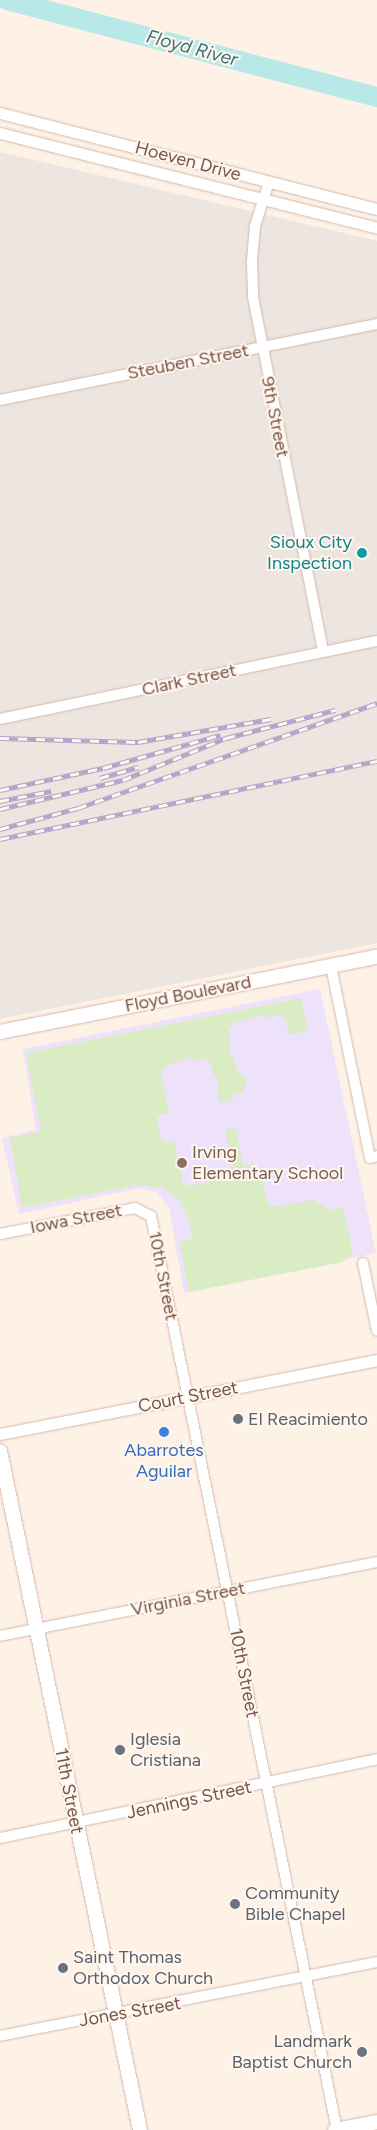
<!DOCTYPE html>
<html>
<head>
<meta charset="utf-8">
<style>
	body { margin:0 }
	#map { position:relative; width:377px; height:2130px; overflow:hidden; background:#fef1e6; font-family:Figtree,sans-serif }
	div>[style] { position:absolute }
	.industrial>* { inset:0; background:#ede5e0 }
	.education>* { inset:0; background:#eee2fa }
	.green>* { inset:0; background:#d9ecc3 }
	.river>* { height:20px; margin:-10px; padding:0 10px; transform-origin:10px; border-radius:10px; background:#b9e8e9 }
	.roads { filter:drop-shadow(0 0 1px #d3b9ad) drop-shadow(0 0 1px #d3b9ad) }
	.minor>* { height:10px; margin:-5px; padding:0 5px; transform-origin:5px; border-radius:5px; background:#fff }
	.tertiary>* { height:11px; margin:-5.5px; padding:0 5.5px; transform-origin:5.5px; border-radius:5.5px; background:#fff }
	.secondary>* { height:14px; margin:-7px; padding:0 7px; transform-origin:7px; border-radius:7px; background:#fff }
	.rail>* { height:5px; margin-top:-2.5px; transform-origin:0; background:repeating-linear-gradient(90deg,#fff6ed 0 9px,#b2a3c9 0 18px); box-sizing:border-box; border-block:1px solid #b2a3c9 }
	.dots>* { width:14px; height:14px; translate:-50% -50%; box-sizing:border-box; border:2px solid #fff6ed; border-radius:50% }
	span { translate:-50% -50%; white-space:nowrap; text-align:center; line-height:1.15; -webkit-text-stroke:4px #fff6ed; paint-order:stroke }
	.street-label { font-size:18px; color:#795449 }
	.culture-label { font-size:18px; color:#0d838f }
	.right { translate:-100% -50%; text-align:right }
	.education-label { font-size:18px; color:#785e54 }
	.left { translate:0 -50%; text-align:left }
	.worship-label { font-size:18px; color:#5b616d }
	.shop-label { font-size:18px; color:#366cbe }
	.water-label { font-size:19px; color:#387577; font-style:italic }
</style>
</head>
<body>
<div id="map">
	<div class="industrial">
		<div style="clip-path:polygon(0 152px,377px 241px,377px 943px,0 1019px)"></div>
	</div>
	<div class="education">
		<div style="clip-path:polygon(320px 989px,376px 1253px,184px 1293px,169px 1207px,156px 1192px,140px 1188px,19px 1214px,2px 1138px,36px 1130px,23px 1049px)"></div>
	</div>
	<div class="green">
		<div style="clip-path:polygon(301px 998px,308px 1032px,289px 1034px,285px 1019px,279px 1015px,264px 1018px,263px 1014px,233px 1024px,229px 1030px,231px 1057px,234px 1057px,237px 1072px,245px 1076px,246px 1085px,242px 1093px,233px 1094px,234px 1100px,219px 1103px,217px 1075px,214px 1076px,211px 1063px,204px 1058px,193px 1061px,191px 1057px,165px 1066px,161px 1073px,169px 1113px,160px 1114px,157px 1119px,161px 1139px,166px 1143px,174px 1142px,182px 1181px,189px 1186px,229px 1178px,233px 1170px,225px 1130px,236px 1128px,243px 1166px,253px 1164px,254px 1170px,260px 1169px,267px 1203px,274px 1207px,313px 1200px,330px 1210px,343px 1207px,353px 1253px,343px 1262px,189px 1292px,179px 1242px,193px 1239px,189px 1220px,178px 1199px,163px 1188px,138px 1185px,22px 1208px,10px 1138px,41px 1131px,26px 1053px)"></div>
	</div>
	<div class="river">
		<div style="left:7px;top:0;width:383px;rotate:14.7deg"></div>
	</div>
	<div class="roads">
		<div class="minor">
			<div style="left:269px;top:182px;width:46px;rotate:107.7deg"></div>
			<div style="left:255px;top:226px;width:37px;rotate:95deg"></div>
			<div style="left:252px;top:263px;width:34px;rotate:88deg"></div>
			<div style="left:253px;top:297px;width:362px;rotate:78.8deg"></div>
			<div style="left:0;top:400px;width:385px;rotate:-11.4deg"></div>
			<div style="left:0;top:719px;width:385px;rotate:-11.7deg"></div>
			<div style="left:331px;top:966px;width:196px;rotate:78.5deg"></div>
			<div style="left:370px;top:1158px;width:7px;rotate:-16deg"></div>
			<div style="left:0;top:1234px;width:137px;rotate:-10.9deg"></div>
			<div style="left:135px;top:1208px;width:18px;rotate:27deg"></div>
			<div style="left:151px;top:1216px;width:933px;rotate:78.5deg"></div>
			<div style="left:363px;top:1263px;width:69px;rotate:78.4deg"></div>
			<div style="left:0;top:1636px;width:384px;rotate:-11.1deg"></div>
			<div style="left:0;top:1838px;width:385px;rotate:-11.8deg"></div>
			<div style="left:0;top:2036px;width:384px;rotate:-11.1deg"></div>
		</div>
		<div class="tertiary">
			<div style="left:0;top:113px;width:389px;rotate:14.3deg"></div>
			<div style="left:0;top:133px;width:389px;rotate:14.1deg"></div>
			<div style="left:0;top:1434px;width:384px;rotate:-11.1deg"></div>
		</div>
		<div class="secondary">
			<div style="left:0;top:1032px;width:384px;rotate:-11.3deg"></div>
			<div style="left:0;top:1451px;width:693px;rotate:78.35deg"></div>
			<div style="left:335px;top:2130px;width:43px;rotate:-10.8deg"></div>
		</div>
	</div>
	<div class="rail">
		<div style="left:0;top:738px;width:138px;rotate:1.7deg"></div>
		<div style="left:138px;top:742px;width:135px;rotate:-9.8deg"></div>
		<div style="left:100px;top:778px;width:40px;rotate:-16deg"></div>
		<div style="left:0;top:790px;width:105px;rotate:-12.1deg"></div>
		<div style="left:103px;top:768px;width:122px;rotate:-15.8deg"></div>
		<div style="left:0;top:801px;width:52px;rotate:-11.1deg"></div>
		<div style="left:0;top:809px;width:126px;rotate:-13.3deg"></div>
		<div style="left:123px;top:780px;width:111px;rotate:-22.2deg"></div>
		<div style="left:226px;top:738px;width:113px;rotate:-14.4deg"></div>
		<div style="left:0;top:829px;width:81px;rotate:-15.1deg"></div>
		<div style="left:78px;top:808px;width:317px;rotate:-19.3deg"></div>
		<div style="left:0;top:839px;width:385px;rotate:-11.7deg"></div>
	</div>
	<div class="dots">
		<div style="left:362px;top:553px;background:#0f9aa8"></div>
		<div style="left:182px;top:1163px;background:#8d6e63"></div>
		<div style="left:238px;top:1419px;background:#6b7280"></div>
		<div style="left:164px;top:1432px;background:#3f7fe0"></div>
		<div style="left:120px;top:1750px;background:#6b7280"></div>
		<div style="left:235px;top:1904px;background:#6b7280"></div>
		<div style="left:63px;top:1968px;background:#6b7280"></div>
		<div style="left:362px;top:2052px;background:#6b7280"></div>
	</div>
	<div class="street-label">
		<span style="left:188px;top:161px;rotate:15deg">Hoeven Drive</span>
		<span style="left:188px;top:362px;rotate:-11deg">Steuben Street</span>
		<span style="left:275px;top:417px;rotate:79deg">9th Street</span>
		<span style="left:189px;top:680px;rotate:-12deg">Clark Street</span>
		<span style="left:188px;top:994px;rotate:-11deg">Floyd Boulevard</span>
		<span style="left:76px;top:1219px;rotate:-11deg">Iowa Street</span>
		<span style="left:163px;top:1276px;rotate:79deg">10th Street</span>
		<span style="left:188px;top:1397px;rotate:-11deg">Court Street</span>
		<span style="left:188px;top:1599px;rotate:-11deg">Virginia Street</span>
		<span style="left:244px;top:1673px;rotate:79deg">10th Street</span>
		<span style="left:69px;top:1791px;rotate:79deg">11th Street</span>
		<span style="left:189px;top:1800px;rotate:-12deg">Jennings Street</span>
		<span style="left:130px;top:2012px;rotate:-10deg">Jones Street</span>
	</div>
	<div class="culture-label">
		<span class="right" style="left:352px;top:553px">Sioux City<br>Inspection</span>
	</div>
	<div class="education-label">
		<span class="left" style="left:192px;top:1163px">Irving<br>Elementary School</span>
	</div>
	<div class="worship-label">
		<span class="left" style="left:248px;top:1419px">El Reacimiento</span>
		<span class="left" style="left:130px;top:1750px">Iglesia<br>Cristiana</span>
		<span class="left" style="left:245px;top:1904px">Community<br>Bible Chapel</span>
		<span class="left" style="left:73px;top:1968px">Saint Thomas<br>Orthodox Church</span>
		<span class="right" style="left:352px;top:2052px">Landmark<br>Baptist Church</span>
	</div>
	<div class="shop-label">
		<span style="left:164px;top:1461px">Abarrotes<br>Aguilar</span>
	</div>
	<div class="water-label">
		<span style="left:192px;top:48px;rotate:15deg">Floyd River</span>
	</div>
</div>
</body>
</html>
